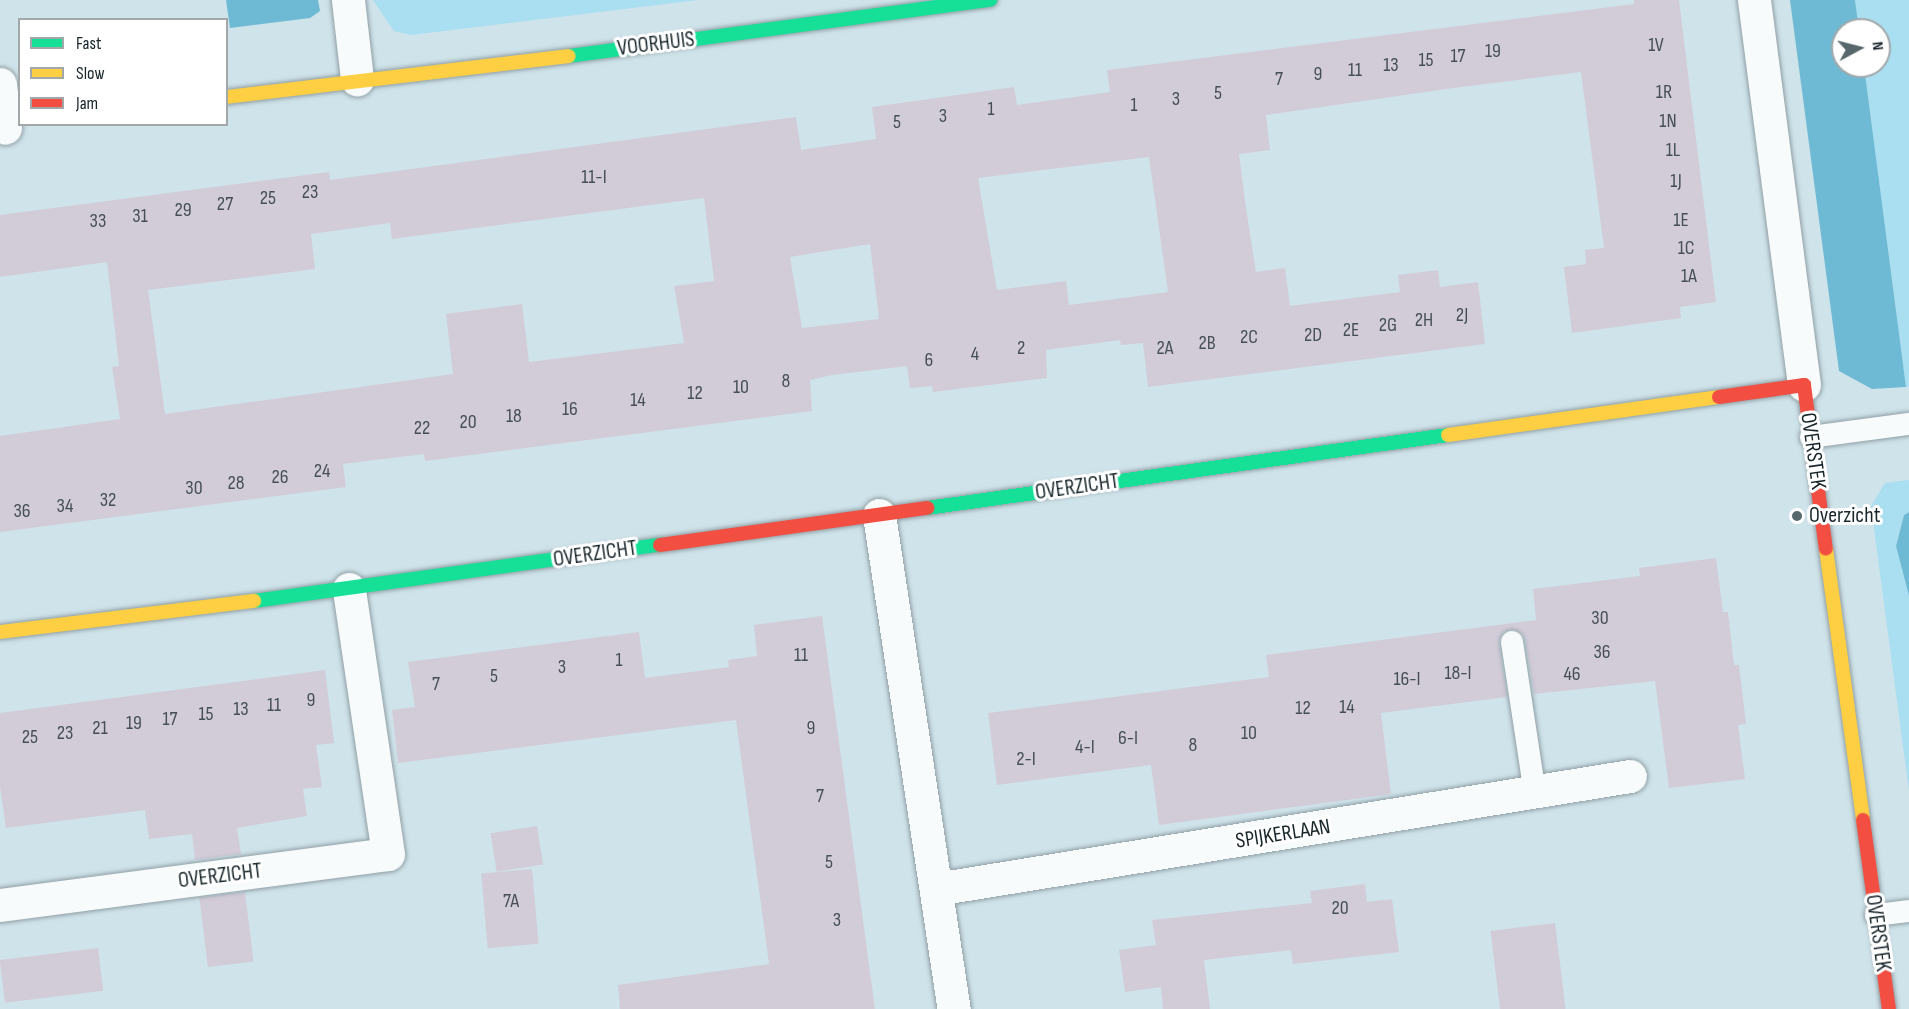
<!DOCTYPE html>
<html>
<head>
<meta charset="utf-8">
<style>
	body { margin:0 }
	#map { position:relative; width:1909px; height:1009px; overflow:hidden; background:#cfe3ea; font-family:"Sofia Sans Condensed",sans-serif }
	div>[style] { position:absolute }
	.green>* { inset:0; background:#aadef1 }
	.water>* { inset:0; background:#6ebad4 }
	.building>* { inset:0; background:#d2ccd8; transform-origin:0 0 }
	.roads { filter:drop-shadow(0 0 2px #90a0a5) drop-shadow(0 0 2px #90a0a5) }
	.lane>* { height:22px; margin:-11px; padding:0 11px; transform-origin:11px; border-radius:11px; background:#f8fbfc }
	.street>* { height:33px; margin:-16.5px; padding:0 16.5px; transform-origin:16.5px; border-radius:16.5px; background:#f8fbfc }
	.fast>* { height:14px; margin:-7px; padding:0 7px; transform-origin:7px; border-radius:7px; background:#16e098 }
	.slow>* { height:14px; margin:-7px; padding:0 7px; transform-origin:7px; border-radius:7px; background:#ffcf43 }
	.jam>* { height:14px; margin:-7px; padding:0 7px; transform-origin:7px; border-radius:7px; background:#f24e42 }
	.dots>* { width:16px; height:16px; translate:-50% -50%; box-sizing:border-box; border:3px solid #fff; border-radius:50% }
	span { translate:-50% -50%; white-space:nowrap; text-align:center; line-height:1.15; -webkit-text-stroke:6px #fff; paint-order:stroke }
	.number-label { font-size:20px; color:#464f56 }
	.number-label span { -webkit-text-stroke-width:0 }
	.street-label { font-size:22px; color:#17252a }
	.poi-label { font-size:22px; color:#17252a }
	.left { translate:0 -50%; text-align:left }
	.legend { position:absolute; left:18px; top:18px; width:210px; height:108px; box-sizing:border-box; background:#fff; border:2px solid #a2a8aa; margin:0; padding:8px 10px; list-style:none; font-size:18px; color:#17252a }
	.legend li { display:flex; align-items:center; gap:12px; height:30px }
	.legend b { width:30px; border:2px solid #a2a8aa }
	.north { position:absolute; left:1831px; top:18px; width:60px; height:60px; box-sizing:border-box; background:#fff; border:2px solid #a2a8aa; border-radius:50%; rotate:83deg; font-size:16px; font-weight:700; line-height:24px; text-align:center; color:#17252a }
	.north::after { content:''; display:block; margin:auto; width:21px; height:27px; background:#57686d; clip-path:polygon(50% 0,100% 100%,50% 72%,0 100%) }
</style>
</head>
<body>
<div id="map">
	<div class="green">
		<div style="clip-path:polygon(373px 0,698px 0,411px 35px,394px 31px)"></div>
		<div style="clip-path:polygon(1855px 0,1909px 0,1909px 387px,1906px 387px,1864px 66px,1879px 66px,1879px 30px,1859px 30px)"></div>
		<div style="clip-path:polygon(1909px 480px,1909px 512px,1904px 515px,1896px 546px,1909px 596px,1909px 791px,1871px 506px,1885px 483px)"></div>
	</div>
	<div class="water">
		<div style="clip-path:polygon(226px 0,318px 0,320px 11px,310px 18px,230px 28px)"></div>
		<div style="clip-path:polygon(1790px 0,1855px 0,1859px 30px,1843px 30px,1843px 66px,1864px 66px,1906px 387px,1872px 389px,1839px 371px)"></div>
		<div style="clip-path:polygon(1909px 512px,1909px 596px,1896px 546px,1904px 515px)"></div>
	</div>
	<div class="building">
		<div style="clip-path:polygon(evenodd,1634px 0,1679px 0,1716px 302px,1680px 307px,1681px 318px,1572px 333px,1564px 267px,1586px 264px,1585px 250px,1604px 248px,1581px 72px,1446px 89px,1266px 115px,1270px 150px,1239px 154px,1246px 208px,1256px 272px,1285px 268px,1290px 306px,1400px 292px,1398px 275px,1438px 270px,1440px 287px,1478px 282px,1485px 344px,1148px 387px,1143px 343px,1121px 345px,1120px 340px,1046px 350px,1047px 378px,933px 392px,932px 386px,910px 388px,907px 366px,832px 375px,810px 380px,812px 411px,425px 461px,424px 454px,343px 464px,346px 487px,0 532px,0 436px,120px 419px,112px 367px,119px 366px,107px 262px,0 277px,0 215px,329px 172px,330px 180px,796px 117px,801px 150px,876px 139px,872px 107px,1014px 87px,1017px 105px,1110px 92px,1107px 70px,1634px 4px,1634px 0,1149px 157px,1168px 292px,1069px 305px,1066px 281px,997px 290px,978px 178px,1149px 157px,1634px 0,704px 198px,714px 281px,674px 286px,684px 343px,529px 362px,522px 304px,446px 314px,453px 374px,165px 414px,148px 290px,315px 269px,311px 234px,390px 223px,392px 239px,704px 198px,1634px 0,870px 244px,879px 319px,802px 328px,790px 257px,870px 244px)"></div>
		<div style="clip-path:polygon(1716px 558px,1723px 612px,1728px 612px,1734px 665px,1739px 665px,1746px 724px,1738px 725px,1745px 779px,1669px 788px,1655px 681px,1534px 694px,1525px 639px,1522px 633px,1511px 629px,1503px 632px,1499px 643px,1507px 697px,1381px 713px,1391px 794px,1159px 825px,1151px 765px,997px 785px,988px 713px,1269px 677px,1266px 655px,1536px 620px,1533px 589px,1640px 576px,1639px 568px)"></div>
		<div style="clip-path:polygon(822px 616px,875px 1009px,620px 1009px,618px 985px,769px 964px,736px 720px,398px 763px,392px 710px,415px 707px,408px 662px,639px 632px,645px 678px,729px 667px,728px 660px,757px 656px,754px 625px)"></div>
		<div style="clip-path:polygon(325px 670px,334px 743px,316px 745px,322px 787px,303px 789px,307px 816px,237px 828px,241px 854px,195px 860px,192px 834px,149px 839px,145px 810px,6px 828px,0 787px,0 713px)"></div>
		<div style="left:537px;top:826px;width:39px;height:47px;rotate:81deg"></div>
		<div style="left:532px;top:869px;width:75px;height:51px;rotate:85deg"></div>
		<div style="clip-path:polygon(1365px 884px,1367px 902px,1392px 899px,1399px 952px,1293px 964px,1291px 950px,1204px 960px,1210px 1009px,1163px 1009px,1161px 987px,1125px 992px,1119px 950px,1156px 945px,1152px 920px,1312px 903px,1310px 891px)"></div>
		<div style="left:245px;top:892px;width:70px;height:46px;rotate:83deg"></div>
		<div style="left:1555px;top:923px;width:87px;height:65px;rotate:83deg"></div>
		<div style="left:98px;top:948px;width:43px;height:99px;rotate:83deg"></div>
	</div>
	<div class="roads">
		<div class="lane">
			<div style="left:1811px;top:437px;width:99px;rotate:-7.6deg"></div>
			<div style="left:1512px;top:642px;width:154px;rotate:81.4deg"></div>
			<div style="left:1876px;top:915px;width:33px;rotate:-7deg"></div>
		</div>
		<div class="street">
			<div style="left:348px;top:0;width:80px;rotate:83.5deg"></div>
			<div style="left:1754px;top:0;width:388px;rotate:82.6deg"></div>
			<div style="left:0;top:84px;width:44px;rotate:83.5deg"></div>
			<div style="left:879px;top:515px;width:500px;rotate:81.4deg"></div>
			<div style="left:936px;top:889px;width:703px;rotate:-9.25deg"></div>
			<div style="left:0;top:905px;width:391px;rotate:-7.5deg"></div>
			<div style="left:388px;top:854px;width:268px;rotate:-98.4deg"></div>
		</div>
		<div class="fast">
			<div style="left:569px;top:56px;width:425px;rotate:-7.6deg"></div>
			<div style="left:927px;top:508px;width:526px;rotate:-7.98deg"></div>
			<div style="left:254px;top:601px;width:410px;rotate:-7.9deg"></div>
		</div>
		<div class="slow">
			<div style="left:226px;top:97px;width:345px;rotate:-6.8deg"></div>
			<div style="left:1448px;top:435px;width:274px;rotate:-8deg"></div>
			<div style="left:1826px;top:549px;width:274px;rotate:82.2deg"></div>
			<div style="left:0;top:632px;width:256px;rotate:-7deg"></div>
		</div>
		<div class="jam">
			<div style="left:1719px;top:397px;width:86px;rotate:-8deg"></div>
			<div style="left:1804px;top:385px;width:165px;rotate:82.4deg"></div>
			<div style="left:660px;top:545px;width:270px;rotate:-7.9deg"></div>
			<div style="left:1863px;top:820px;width:191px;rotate:82.2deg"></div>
		</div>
	</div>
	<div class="dots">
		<div style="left:1797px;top:516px;background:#57686d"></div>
	</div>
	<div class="number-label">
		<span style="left:1656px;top:45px">1V</span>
		<span style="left:1493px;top:51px">19</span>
		<span style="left:1458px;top:56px">17</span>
		<span style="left:1426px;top:60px">15</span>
		<span style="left:1391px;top:65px">13</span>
		<span style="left:1355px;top:70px">11</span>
		<span style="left:1318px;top:74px">9</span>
		<span style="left:1279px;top:79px">7</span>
		<span style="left:1664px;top:92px">1R</span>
		<span style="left:1218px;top:93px">5</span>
		<span style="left:1176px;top:99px">3</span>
		<span style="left:1134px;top:105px">1</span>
		<span style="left:991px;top:109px">1</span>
		<span style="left:943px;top:116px">3</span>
		<span style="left:1668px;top:121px">1N</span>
		<span style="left:897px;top:122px">5</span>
		<span style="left:1673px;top:150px">1L</span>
		<span style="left:594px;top:177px">11-I</span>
		<span style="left:1676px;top:181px">1J</span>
		<span style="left:310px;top:192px">23</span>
		<span style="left:268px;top:198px">25</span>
		<span style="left:225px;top:204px">27</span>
		<span style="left:183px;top:210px">29</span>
		<span style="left:140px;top:216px">31</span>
		<span style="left:1681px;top:220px">1E</span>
		<span style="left:98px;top:221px">33</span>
		<span style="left:1686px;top:248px">1C</span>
		<span style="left:1689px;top:276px">1A</span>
		<span style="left:1462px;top:315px">2J</span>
		<span style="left:1424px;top:320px">2H</span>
		<span style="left:1388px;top:325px">2G</span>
		<span style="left:1351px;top:330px">2E</span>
		<span style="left:1313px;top:335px">2D</span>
		<span style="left:1249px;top:337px">2C</span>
		<span style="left:1207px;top:343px">2B</span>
		<span style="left:1021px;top:348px">2</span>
		<span style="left:1165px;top:348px">2A</span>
		<span style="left:975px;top:354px">4</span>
		<span style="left:929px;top:360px">6</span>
		<span style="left:786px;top:381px">8</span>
		<span style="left:741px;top:387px">10</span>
		<span style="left:695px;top:393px">12</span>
		<span style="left:638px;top:400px">14</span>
		<span style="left:570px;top:409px">16</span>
		<span style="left:514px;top:416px">18</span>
		<span style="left:468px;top:422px">20</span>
		<span style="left:422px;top:428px">22</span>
		<span style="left:322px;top:471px">24</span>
		<span style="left:280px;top:477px">26</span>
		<span style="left:236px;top:483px">28</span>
		<span style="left:194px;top:488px">30</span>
		<span style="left:108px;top:500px">32</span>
		<span style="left:65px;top:506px">34</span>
		<span style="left:22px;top:511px">36</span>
		<span style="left:1600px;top:618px">30</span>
		<span style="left:1602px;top:652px">36</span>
		<span style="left:801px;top:655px">11</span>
		<span style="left:619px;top:660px">1</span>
		<span style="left:562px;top:667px">3</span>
		<span style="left:1458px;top:673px">18-I</span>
		<span style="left:1572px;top:674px">46</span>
		<span style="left:494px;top:676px">5</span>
		<span style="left:1407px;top:679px">16-I</span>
		<span style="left:436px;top:684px">7</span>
		<span style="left:311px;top:700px">9</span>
		<span style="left:274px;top:705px">11</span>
		<span style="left:1347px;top:707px">14</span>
		<span style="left:1303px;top:708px">12</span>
		<span style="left:241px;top:709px">13</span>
		<span style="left:206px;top:714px">15</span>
		<span style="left:170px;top:719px">17</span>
		<span style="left:134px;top:723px">19</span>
		<span style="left:100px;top:728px">21</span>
		<span style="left:811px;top:728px">9</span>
		<span style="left:65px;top:733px">23</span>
		<span style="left:1249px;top:733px">10</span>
		<span style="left:30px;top:737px">25</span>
		<span style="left:1128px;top:738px">6-I</span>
		<span style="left:1193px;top:745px">8</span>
		<span style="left:1085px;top:747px">4-I</span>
		<span style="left:1026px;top:759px">2-I</span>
		<span style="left:820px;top:796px">7</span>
		<span style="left:829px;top:862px">5</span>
		<span style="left:511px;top:901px">7A</span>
		<span style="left:1340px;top:908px">20</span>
		<span style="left:837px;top:920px">3</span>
	</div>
	<div class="street-label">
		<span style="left:656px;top:44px;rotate:-7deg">VOORHUIS</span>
		<span style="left:1813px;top:451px;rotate:82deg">OVERSTEK</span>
		<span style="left:1077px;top:487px;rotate:-8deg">OVERZICHT</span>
		<span style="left:595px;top:554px;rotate:-8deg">OVERZICHT</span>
		<span style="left:1283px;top:834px;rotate:-9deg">SPIJKERLAAN</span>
		<span style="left:220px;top:876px;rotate:-7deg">OVERZICHT</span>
		<span style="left:1878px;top:933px;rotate:82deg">OVERSTEK</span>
	</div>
	<div class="poi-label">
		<span class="left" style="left:1809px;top:516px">Overzicht</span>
	</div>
	<ul class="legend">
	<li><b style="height:8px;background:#16e098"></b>Fast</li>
	<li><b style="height:8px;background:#ffcf43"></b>Slow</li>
	<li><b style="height:8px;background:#f24e42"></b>Jam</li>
	</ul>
	<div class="north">N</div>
</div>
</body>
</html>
